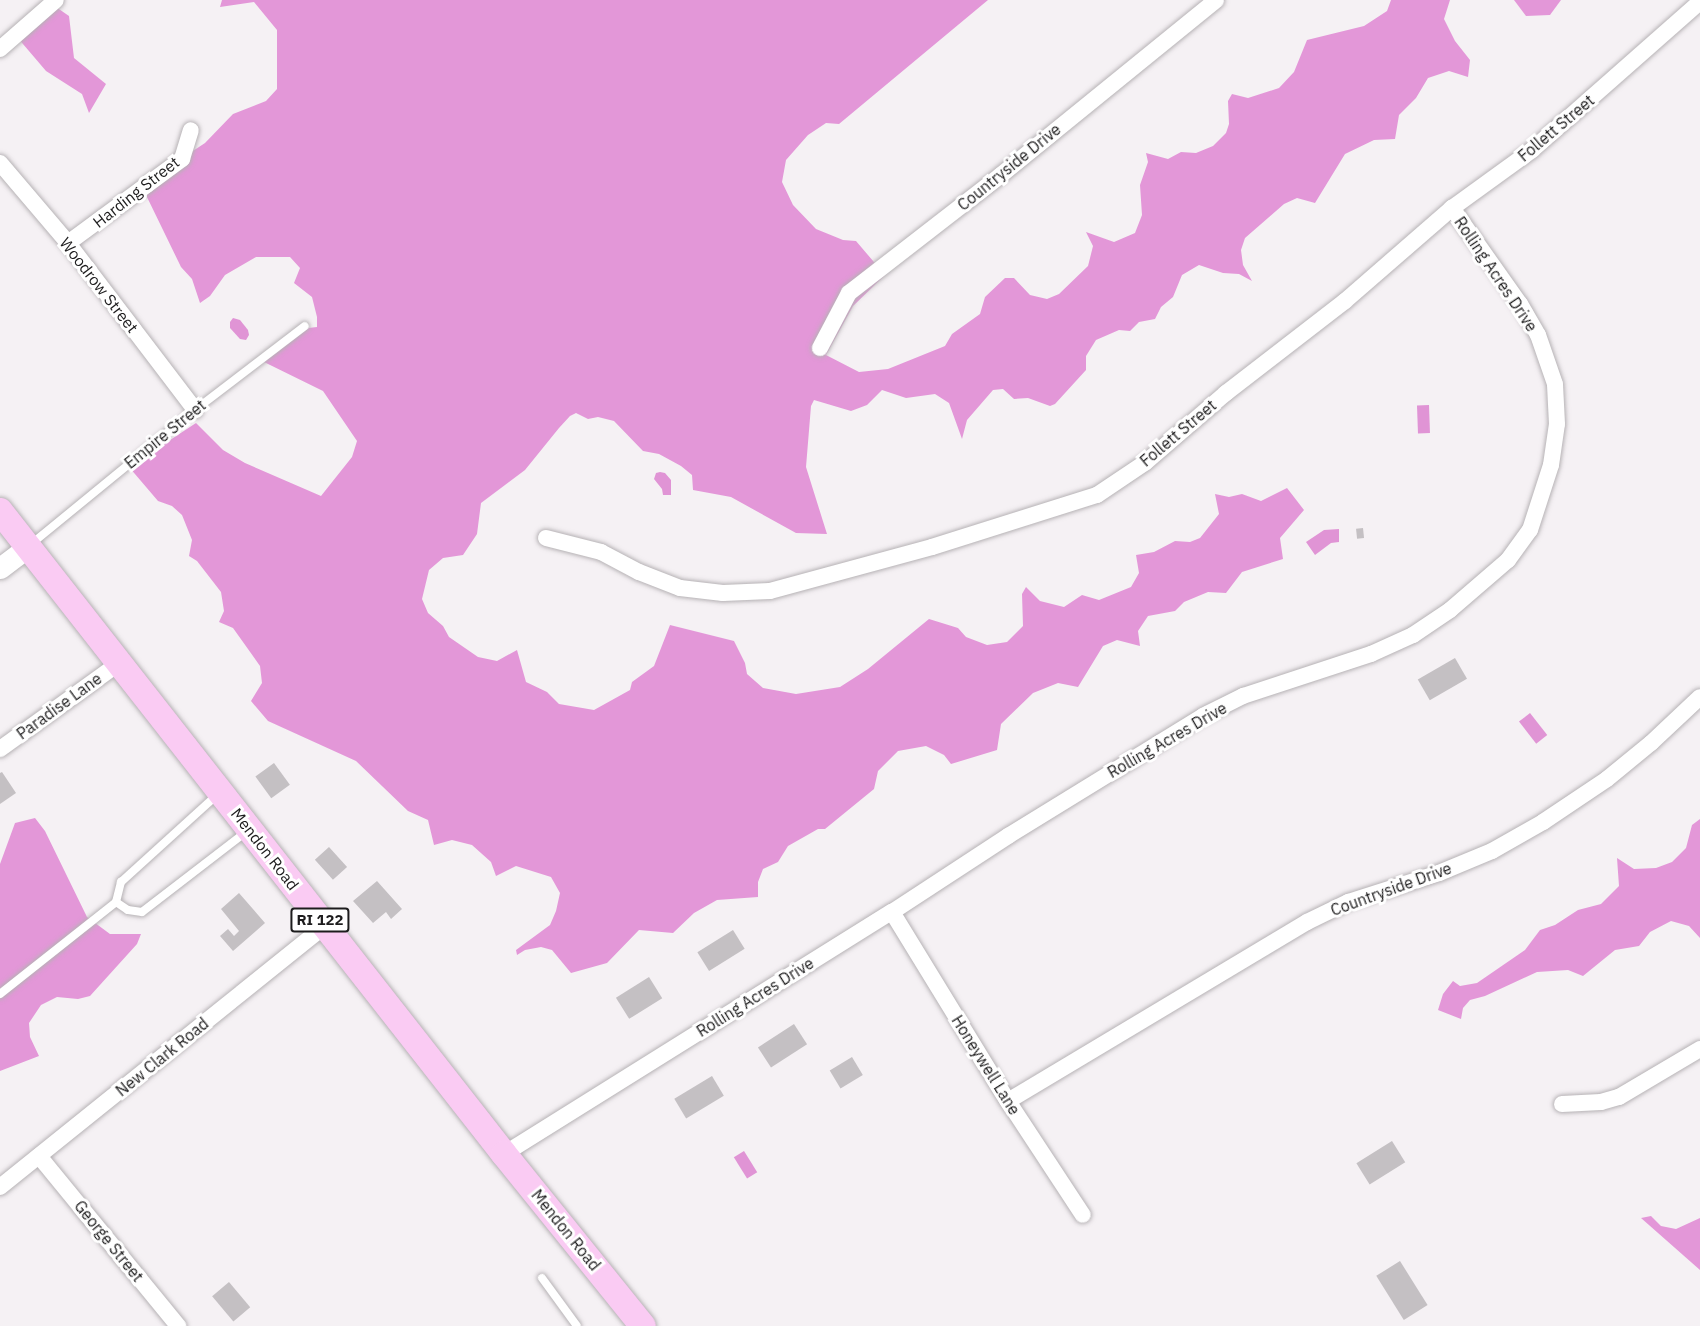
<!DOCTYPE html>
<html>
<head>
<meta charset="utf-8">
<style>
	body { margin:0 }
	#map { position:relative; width:1700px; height:1326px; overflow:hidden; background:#f5f1f4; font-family:"IBM Plex Sans",sans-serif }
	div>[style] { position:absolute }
	.forest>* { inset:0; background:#e397d8 }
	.water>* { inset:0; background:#e094d5; transform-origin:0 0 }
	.building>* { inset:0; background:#c4c0c3; transform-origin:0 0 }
	.roads { filter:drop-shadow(0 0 2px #b6b2b5) drop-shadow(0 0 2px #b6b2b5) }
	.service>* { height:8px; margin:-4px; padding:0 4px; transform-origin:4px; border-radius:4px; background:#fff }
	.minor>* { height:16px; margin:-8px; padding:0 8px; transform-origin:8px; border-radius:8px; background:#fff }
	.tertiary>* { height:21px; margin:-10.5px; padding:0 10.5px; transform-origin:10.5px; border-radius:10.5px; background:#fff }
	.primary>* { height:26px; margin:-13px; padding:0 13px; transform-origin:13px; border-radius:13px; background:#facbf3 }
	span { translate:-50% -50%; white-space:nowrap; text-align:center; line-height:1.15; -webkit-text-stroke:6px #fff; paint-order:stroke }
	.shield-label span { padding:2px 4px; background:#fff; border:2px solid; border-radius:4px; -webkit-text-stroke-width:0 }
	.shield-label { font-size:15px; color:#1d1c1d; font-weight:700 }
	.street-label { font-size:16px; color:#1d1c1d }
</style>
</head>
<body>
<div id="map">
	<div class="forest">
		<div style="clip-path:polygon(222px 0,988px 0,839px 124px,826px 123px,808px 135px,786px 160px,782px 182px,793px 205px,816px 229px,843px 240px,856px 241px,885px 275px,853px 306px,826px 355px,859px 372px,888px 369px,945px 346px,952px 334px,980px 314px,985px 297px,1005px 278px,1014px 278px,1030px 295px,1047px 299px,1059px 294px,1088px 266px,1093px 246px,1086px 232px,1114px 242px,1135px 233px,1142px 215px,1140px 185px,1148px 162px,1146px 153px,1168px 159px,1181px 152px,1196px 153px,1213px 146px,1226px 133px,1229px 124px,1228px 101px,1232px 94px,1248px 98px,1279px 88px,1294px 72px,1307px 40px,1364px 26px,1387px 11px,1391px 0,1450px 0,1444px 19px,1455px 41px,1470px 60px,1468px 77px,1449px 71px,1428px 78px,1416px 98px,1399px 115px,1395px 139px,1374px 140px,1345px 154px,1315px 203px,1297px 198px,1284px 204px,1245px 238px,1241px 250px,1243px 265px,1252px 281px,1239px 274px,1223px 273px,1199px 265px,1182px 275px,1173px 297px,1161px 307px,1155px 319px,1139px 322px,1130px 331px,1119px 330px,1096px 340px,1086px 356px,1086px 370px,1055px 404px,1050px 406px,1028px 398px,1014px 399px,1003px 389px,993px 390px,967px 420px,962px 439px,949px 403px,935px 394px,906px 398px,882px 390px,867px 405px,851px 411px,814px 400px,811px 406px,806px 467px,827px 534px,796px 533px,731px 497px,693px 490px,692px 475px,681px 466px,659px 454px,643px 451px,614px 421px,598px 417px,588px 419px,576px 413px,570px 416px,559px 428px,525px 470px,481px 503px,477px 534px,463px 555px,443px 558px,429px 570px,422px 599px,428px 613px,443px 626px,449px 637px,478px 657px,497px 661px,517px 650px,526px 682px,547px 692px,559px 704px,594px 710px,630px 690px,632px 682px,654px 666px,670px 625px,734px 641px,745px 663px,747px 674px,763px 688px,796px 694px,840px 687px,868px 669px,929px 619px,958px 628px,966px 637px,987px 645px,1007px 642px,1023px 626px,1022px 594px,1026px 587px,1040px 601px,1064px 607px,1082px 595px,1099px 600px,1131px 587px,1139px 573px,1136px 555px,1154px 552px,1175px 541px,1190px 542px,1200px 538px,1219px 514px,1215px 494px,1229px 497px,1242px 494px,1261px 501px,1287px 488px,1304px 510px,1280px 538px,1283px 559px,1242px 572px,1226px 593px,1208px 592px,1184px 602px,1175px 611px,1148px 616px,1138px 631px,1140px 646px,1117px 640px,1103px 646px,1078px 687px,1058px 683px,1033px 693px,1001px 724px,997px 750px,951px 764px,944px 755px,926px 746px,898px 751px,878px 771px,874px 789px,825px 829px,818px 829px,788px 846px,778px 862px,763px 869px,758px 882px,758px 897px,717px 900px,694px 913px,673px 933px,639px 930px,607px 963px,571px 973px,552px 950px,541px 947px,525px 950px,517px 955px,516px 950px,550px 925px,556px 911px,560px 893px,551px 877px,516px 866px,496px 876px,491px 862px,472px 845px,452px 840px,434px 845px,428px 820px,408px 811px,356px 761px,268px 721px,251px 701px,262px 683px,260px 666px,233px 628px,219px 622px,224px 611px,221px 592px,197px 561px,189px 556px,192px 540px,182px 515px,172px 506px,158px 501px,129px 467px,196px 423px,223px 450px,245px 463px,321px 496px,352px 457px,357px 441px,323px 391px,264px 362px,300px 329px,317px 327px,317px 317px,312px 297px,294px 283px,300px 268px,290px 257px,256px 257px,225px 275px,210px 296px,200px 303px,192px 279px,181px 267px,146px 195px,155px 176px,205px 143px,233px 114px,266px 101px,277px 89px,277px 30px,254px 2px,220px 7px)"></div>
		<div style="clip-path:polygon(1514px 0,1561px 0,1550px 15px,1526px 16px)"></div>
		<div style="clip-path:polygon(53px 5px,69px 16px,74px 58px,106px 84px,89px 113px,82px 94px,46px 71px,17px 37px)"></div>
		<div style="clip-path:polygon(35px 818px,45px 831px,87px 917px,110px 934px,141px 934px,137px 944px,90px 996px,78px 999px,57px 997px,41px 1005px,29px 1023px,30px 1037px,39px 1056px,0 1071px,0 864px,15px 823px)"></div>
		<div style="clip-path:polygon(1700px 819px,1700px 938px,1689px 926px,1671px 921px,1650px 932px,1639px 946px,1615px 950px,1583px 976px,1568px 970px,1537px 972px,1485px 996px,1470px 1000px,1463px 1008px,1461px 1019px,1438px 1010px,1443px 994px,1453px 981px,1460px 986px,1477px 983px,1525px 950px,1540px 930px,1555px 925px,1578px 910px,1601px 904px,1619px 886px,1617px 858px,1634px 869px,1656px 868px,1672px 862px,1686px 848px,1692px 825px)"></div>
		<div style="clip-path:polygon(1651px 1216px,1661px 1226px,1676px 1229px,1700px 1218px,1700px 1270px,1641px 1218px)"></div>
	</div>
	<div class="water">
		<div style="clip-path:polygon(233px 318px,240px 320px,248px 330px,249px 335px,246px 340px,240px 339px,230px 328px,230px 322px)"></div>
		<div style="left:1429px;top:405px;width:28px;height:12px;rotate:88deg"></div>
		<div style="clip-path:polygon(660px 472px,665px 473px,671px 480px,671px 495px,663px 495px,662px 489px,654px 479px,656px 473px)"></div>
		<div style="clip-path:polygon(1339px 529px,1339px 542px,1331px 543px,1315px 555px,1306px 542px,1324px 530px)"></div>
		<div style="left:1530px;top:713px;width:28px;height:14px;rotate:52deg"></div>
		<div style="left:744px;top:1151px;width:25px;height:12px;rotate:58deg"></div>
	</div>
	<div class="building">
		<div style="left:1363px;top:528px;width:10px;height:7px;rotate:84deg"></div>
		<div style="left:1455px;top:658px;width:24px;height:43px;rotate:60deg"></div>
		<div style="left:274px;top:763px;width:27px;height:23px;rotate:54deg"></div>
		<div style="clip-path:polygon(2px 772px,16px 793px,0 804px,0 773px)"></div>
		<div style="left:329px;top:847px;width:27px;height:19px;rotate:48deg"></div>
		<div style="clip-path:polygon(377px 881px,402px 909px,391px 919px,386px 912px,373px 923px,353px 901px)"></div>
		<div style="clip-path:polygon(239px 893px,265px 923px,233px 951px,220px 936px,228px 929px,234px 936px,239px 931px,221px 909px)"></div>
		<div style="left:733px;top:930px;width:22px;height:42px;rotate:58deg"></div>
		<div style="left:649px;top:977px;width:25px;height:39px;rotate:58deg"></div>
		<div style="left:794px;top:1024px;width:24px;height:43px;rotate:57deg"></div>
		<div style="left:852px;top:1057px;width:21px;height:26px;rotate:59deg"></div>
		<div style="left:712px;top:1076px;width:23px;height:44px;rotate:59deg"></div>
		<div style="left:1392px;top:1141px;width:25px;height:42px;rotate:58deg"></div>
		<div style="left:1400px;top:1261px;width:52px;height:28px;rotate:58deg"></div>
		<div style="left:229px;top:1282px;width:33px;height:22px;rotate:50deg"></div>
	</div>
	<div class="roads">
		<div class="service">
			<div style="left:30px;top:545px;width:213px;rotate:-39.3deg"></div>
			<div style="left:195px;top:410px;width:138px;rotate:-37.4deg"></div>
			<div style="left:116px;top:902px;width:14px;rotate:34deg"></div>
			<div style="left:128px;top:910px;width:14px;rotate:8deg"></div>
			<div style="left:142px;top:912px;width:133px;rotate:-37.6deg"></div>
			<div style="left:0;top:994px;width:148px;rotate:-38.4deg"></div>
			<div style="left:116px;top:902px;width:21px;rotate:-76deg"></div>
			<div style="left:121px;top:882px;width:131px;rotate:-42.2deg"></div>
			<div style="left:542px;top:1278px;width:59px;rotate:53.9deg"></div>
		</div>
		<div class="minor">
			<div style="left:0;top:49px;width:74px;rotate:-41.2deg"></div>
			<div style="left:0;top:163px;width:105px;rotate:49.6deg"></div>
			<div style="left:68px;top:243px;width:210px;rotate:52.7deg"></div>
			<div style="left:68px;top:243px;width:142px;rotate:-36.4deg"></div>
			<div style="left:182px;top:159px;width:30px;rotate:-73deg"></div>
			<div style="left:820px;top:348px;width:62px;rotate:-62.2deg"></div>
			<div style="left:849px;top:293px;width:192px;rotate:-37.8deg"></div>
			<div style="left:1001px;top:175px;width:277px;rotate:-39.1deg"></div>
			<div style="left:546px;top:538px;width:57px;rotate:14.3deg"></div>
			<div style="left:601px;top:552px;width:43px;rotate:27.8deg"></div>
			<div style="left:639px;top:572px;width:44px;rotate:21.3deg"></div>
			<div style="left:680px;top:588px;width:43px;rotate:6.6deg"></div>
			<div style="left:723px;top:593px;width:47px;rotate:-2.4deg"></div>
			<div style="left:770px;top:591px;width:168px;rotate:-15.2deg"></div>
			<div style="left:932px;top:547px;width:173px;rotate:-17.5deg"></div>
			<div style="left:1097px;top:495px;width:59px;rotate:-34deg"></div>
			<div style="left:1146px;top:462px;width:106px;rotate:-40.8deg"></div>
			<div style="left:1226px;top:393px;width:150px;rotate:-37.7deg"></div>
			<div style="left:1345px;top:301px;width:142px;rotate:-41deg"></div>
			<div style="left:1452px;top:208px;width:99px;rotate:-35.9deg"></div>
			<div style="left:1532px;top:150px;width:224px;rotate:-41.4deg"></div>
			<div style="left:0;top:749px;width:145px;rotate:-35.8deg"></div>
			<div style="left:892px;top:912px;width:222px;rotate:58.5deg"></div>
			<div style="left:1008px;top:1101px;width:136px;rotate:56.7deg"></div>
			<div style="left:1008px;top:1101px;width:348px;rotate:-30.9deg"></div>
			<div style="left:1307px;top:922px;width:46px;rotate:-26deg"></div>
			<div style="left:1348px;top:902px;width:96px;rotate:-17.7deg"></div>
			<div style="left:1439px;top:873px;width:57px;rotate:-22.5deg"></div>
			<div style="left:1492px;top:851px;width:59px;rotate:-29.6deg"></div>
			<div style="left:1543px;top:822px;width:77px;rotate:-33.9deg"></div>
			<div style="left:1607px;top:779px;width:57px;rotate:-39.3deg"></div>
			<div style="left:1651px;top:743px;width:67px;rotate:-43.2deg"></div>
			<div style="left:1562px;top:1104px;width:39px;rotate:-3deg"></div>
			<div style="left:1601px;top:1102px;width:19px;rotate:-16deg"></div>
			<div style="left:1619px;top:1097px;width:94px;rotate:-30.7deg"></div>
			<div style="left:504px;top:1154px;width:457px;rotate:-32deg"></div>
			<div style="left:892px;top:912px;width:139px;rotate:-33.2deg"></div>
			<div style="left:1008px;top:836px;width:229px;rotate:-31.6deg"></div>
			<div style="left:1203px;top:716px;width:45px;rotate:-26.6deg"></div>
			<div style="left:1243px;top:696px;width:135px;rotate:-18.2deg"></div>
			<div style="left:1371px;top:654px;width:46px;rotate:-24.3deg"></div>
			<div style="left:1413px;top:635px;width:45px;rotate:-34deg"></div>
			<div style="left:1450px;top:610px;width:77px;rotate:-40.8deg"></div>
			<div style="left:1508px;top:560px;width:37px;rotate:-54deg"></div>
			<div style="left:1530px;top:530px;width:68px;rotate:-72.1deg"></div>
			<div style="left:1551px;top:465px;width:41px;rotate:-81.7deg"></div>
			<div style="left:1557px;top:424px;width:40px;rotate:-92.9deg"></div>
			<div style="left:1555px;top:384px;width:52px;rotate:-109.1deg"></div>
			<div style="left:1538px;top:335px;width:36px;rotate:-120deg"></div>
			<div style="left:1520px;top:304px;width:118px;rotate:-125.3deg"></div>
			<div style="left:39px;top:1156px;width:220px;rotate:50.7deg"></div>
			<div style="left:0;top:1187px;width:417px;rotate:-38.8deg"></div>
		</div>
		<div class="tertiary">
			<div style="left:0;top:568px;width:35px;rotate:-37deg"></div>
		</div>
		<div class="primary">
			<div style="left:0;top:511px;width:817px;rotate:51.91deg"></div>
			<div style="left:504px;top:1154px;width:221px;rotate:51.1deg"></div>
		</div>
	</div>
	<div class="shield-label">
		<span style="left:320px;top:920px">RI 122</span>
	</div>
	<div class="street-label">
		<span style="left:1556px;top:128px;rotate:-40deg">Follett Street</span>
		<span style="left:1009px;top:167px;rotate:-39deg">Countryside Drive</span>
		<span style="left:136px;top:192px;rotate:-38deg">Harding Street</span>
		<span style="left:1496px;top:274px;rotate:56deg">Rolling Acres Drive</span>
		<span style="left:99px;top:285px;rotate:52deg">Woodrow Street</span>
		<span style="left:1178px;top:433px;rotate:-40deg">Follett Street</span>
		<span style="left:165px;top:434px;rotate:-39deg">Empire Street</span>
		<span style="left:59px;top:706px;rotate:-36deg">Paradise Lane</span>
		<span style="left:1167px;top:740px;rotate:-30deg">Rolling Acres Drive</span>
		<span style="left:265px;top:849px;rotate:52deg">Mendon Road</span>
		<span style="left:1391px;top:889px;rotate:-20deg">Countryside Drive</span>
		<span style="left:755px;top:997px;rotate:-32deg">Rolling Acres Drive</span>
		<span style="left:162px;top:1057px;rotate:-39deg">New Clark Road</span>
		<span style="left:986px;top:1065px;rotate:58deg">Honeywell Lane</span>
		<span style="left:566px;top:1230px;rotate:51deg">Mendon Road</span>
		<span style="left:109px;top:1241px;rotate:51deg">George Street</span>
	</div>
</div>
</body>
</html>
